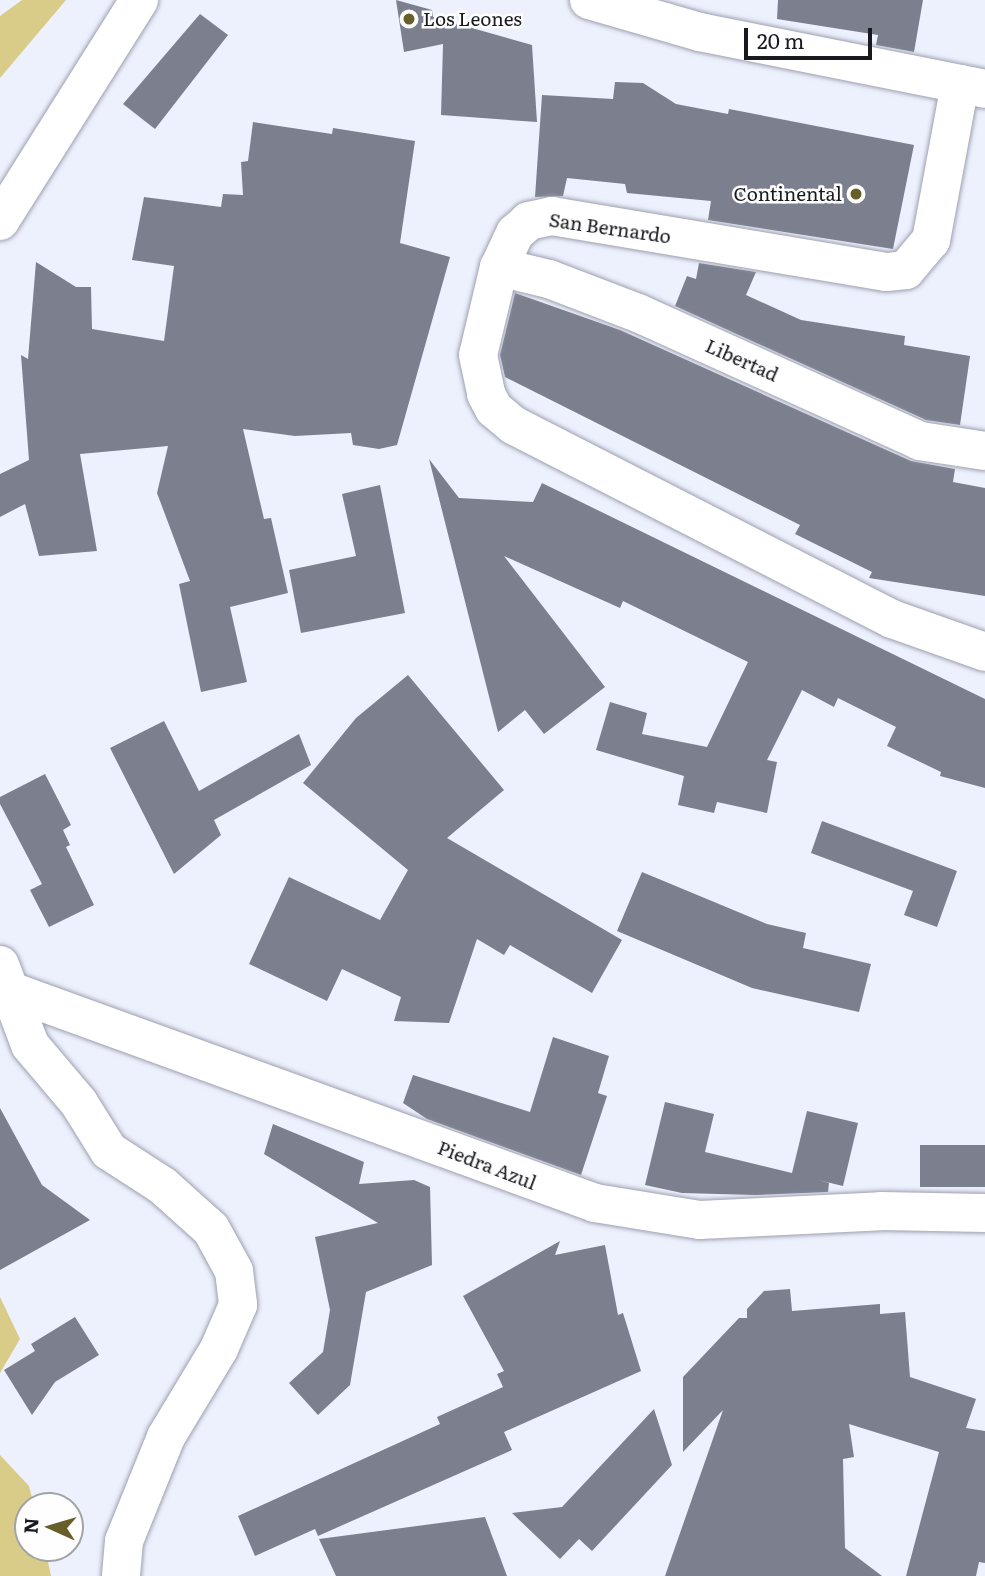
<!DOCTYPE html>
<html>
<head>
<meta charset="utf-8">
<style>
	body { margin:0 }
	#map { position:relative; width:985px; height:1576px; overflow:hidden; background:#edf0fd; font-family:Literata,serif }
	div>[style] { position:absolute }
	.green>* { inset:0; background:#d9cc88 }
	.building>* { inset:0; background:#7c7f8e; transform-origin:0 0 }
	.roads { filter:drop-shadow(0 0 2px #9ca0af) drop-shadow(0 0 2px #9ca0af) }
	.minor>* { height:38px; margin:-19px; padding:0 19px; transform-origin:19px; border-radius:19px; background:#fff }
	.secondary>* { height:38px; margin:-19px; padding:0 19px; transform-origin:19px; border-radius:19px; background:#fff }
	.dots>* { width:19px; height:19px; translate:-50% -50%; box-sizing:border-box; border:4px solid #fefefe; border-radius:50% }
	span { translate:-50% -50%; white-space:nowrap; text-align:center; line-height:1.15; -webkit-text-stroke:5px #fefefe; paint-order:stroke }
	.poi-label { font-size:19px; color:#191a20 }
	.left { translate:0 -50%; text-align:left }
	.right { translate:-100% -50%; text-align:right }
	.street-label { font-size:19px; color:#191a20 }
	.north { position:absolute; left:14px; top:1492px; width:70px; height:70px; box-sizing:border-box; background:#fefefe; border:2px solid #a2a3a5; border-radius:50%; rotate:274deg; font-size:19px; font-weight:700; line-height:28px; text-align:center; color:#191a20 }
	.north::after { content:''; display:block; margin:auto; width:24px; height:32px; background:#685e2a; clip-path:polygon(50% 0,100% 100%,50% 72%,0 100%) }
	.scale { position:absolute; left:744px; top:28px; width:128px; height:32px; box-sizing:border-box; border:4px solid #191a20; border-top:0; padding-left:9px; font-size:21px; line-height:24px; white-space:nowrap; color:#191a20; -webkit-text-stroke:5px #fefefe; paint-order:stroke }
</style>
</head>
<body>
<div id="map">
	<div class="green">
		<div style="clip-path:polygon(22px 0,66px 0,0 78px,0 16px)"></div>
		<div style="clip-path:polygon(0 1297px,20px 1339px,0 1373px)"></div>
		<div style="clip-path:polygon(0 1455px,29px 1486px,34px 1506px,28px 1506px,28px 1548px,45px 1548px,51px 1576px,0 1576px)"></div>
	</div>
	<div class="building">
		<div style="clip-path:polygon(396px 0,432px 10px,433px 17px,532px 45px,537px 122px,441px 115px,443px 44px,404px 52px)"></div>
		<div style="clip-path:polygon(778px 0,923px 0,914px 52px,876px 45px,878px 35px,777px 19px)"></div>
		<div style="clip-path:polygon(200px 14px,228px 35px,155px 129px,123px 104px)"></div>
		<div style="clip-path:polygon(615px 82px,643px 83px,676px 104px,728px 114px,729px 109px,914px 145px,893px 249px,708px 220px,711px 201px,627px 193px,625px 184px,567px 178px,563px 196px,535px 197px,542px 95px,613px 99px)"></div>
		<div style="clip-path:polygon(253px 122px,332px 134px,333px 128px,415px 141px,400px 243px,450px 257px,397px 445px,379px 449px,353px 445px,351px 433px,295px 436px,243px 429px,264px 519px,271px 518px,288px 593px,230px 607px,247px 682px,201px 692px,179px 584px,190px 581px,157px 493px,168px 446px,80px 454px,97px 551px,39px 556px,25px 504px,0 517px,0 474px,29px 460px,21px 355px,28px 359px,36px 262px,76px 287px,91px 287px,92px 329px,164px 341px,174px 266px,132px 260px,144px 197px,221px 207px,223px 194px,243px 195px,241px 162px,248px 161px)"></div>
		<div style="clip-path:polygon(699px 263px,756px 272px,746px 295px,801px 320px,905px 336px,904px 345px,970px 356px,960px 425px,926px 420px,675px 306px,687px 276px,696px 279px)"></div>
		<div style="clip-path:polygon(515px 293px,620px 330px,911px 461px,955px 469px,953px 482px,985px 488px,985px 596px,869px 578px,872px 572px,795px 534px,800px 525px,505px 377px,500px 355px)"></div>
		<div style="clip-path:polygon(429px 459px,459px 498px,533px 502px,542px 483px,985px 699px,985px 788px,940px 776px,941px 772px,887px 746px,896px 727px,838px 698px,834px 707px,802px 690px,767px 760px,777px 762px,767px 813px,717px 802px,714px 813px,678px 805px,684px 776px,596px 750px,610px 702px,647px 713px,642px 734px,707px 747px,748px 662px,623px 601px,620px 608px,504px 556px,605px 687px,544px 734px,525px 710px,498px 732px)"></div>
		<div style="clip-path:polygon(380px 485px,405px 613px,301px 633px,289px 570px,356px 556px,342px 494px)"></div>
		<div style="clip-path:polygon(408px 675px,504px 790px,447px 838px,622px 940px,592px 993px,510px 945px,504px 955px,477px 939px,449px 1023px,394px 1021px,401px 997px,342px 969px,327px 1001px,249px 964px,289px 877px,380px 920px,408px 870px,303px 783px,356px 718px)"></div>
		<div style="clip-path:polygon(164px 721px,199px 791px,299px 734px,311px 765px,214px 820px,221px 835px,174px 874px,110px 748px)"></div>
		<div style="clip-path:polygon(45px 774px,71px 825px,63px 830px,70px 845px,66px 847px,94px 905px,49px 927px,30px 890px,42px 884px,0 804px,0 797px)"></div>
		<div style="clip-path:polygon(822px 821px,957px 871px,937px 927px,904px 915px,913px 891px,811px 853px)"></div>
		<div style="clip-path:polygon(642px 872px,767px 924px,806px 933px,803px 948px,871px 964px,859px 1012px,752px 988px,617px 931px)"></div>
		<div style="clip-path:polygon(553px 1037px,609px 1056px,598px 1093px,607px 1096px,581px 1175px,427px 1119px,403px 1103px,413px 1075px,530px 1112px)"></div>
		<div style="clip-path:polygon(665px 1102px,714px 1114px,705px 1152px,792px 1173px,807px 1111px,858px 1123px,843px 1186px,818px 1180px,829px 1183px,828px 1192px,755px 1195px,682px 1193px,645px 1185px)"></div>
		<div style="clip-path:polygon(0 1108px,42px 1185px,90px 1220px,0 1270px)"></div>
		<div style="clip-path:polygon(273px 1124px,364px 1162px,359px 1184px,414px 1180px,430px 1187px,432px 1265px,366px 1292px,350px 1385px,318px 1415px,289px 1383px,323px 1352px,330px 1310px,315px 1237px,378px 1223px,264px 1154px)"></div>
		<div style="left:985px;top:1145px;width:42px;height:65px;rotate:90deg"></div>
		<div style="clip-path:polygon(560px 1241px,555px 1255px,605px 1245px,618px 1315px,623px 1313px,641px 1371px,504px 1432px,512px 1450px,318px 1536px,315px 1529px,255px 1556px,238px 1516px,440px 1424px,437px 1417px,503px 1387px,497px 1374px,504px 1371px,463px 1296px)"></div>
		<div style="clip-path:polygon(790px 1289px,792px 1311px,880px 1304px,880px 1314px,905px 1312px,910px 1377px,976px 1399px,966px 1428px,985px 1431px,985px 1563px,979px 1562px,976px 1576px,906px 1576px,939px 1452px,849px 1424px,854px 1457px,843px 1459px,845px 1548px,882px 1576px,665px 1576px,723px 1410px,683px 1452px,683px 1377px,739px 1318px,747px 1318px,747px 1309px,764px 1291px)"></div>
		<div style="clip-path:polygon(75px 1317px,99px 1355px,55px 1382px,32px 1415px,4px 1370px,35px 1351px,31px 1344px)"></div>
		<div style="clip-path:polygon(654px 1409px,672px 1465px,592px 1551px,579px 1539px,560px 1559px,512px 1513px,562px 1507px)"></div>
		<div style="clip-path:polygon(485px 1517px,507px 1576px,336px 1576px,319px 1539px)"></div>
	</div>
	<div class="roads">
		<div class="minor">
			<div style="left:960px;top:84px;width:159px;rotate:100.5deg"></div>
			<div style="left:931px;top:240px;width:39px;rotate:130deg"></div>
			<div style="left:906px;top:270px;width:20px;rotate:174deg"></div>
			<div style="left:886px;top:272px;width:339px;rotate:-170.5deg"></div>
			<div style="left:552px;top:216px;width:24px;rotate:168deg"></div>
			<div style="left:529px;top:221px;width:18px;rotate:139deg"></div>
			<div style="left:515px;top:233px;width:38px;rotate:115deg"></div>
			<div style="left:499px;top:267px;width:90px;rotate:103.4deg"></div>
			<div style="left:478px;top:355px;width:40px;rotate:78deg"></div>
			<div style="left:486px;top:394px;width:17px;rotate:62deg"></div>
			<div style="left:494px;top:409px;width:25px;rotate:40deg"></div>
			<div style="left:513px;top:425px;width:426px;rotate:27.1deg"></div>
			<div style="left:892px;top:619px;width:99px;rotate:19.5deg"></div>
			<div style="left:499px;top:267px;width:51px;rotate:13.5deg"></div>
			<div style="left:549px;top:279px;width:95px;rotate:20.9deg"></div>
			<div style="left:638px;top:313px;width:310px;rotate:24.4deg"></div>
			<div style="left:920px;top:441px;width:66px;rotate:8.7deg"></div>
			<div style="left:11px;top:991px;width:621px;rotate:19.95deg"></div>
			<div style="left:595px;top:1203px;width:106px;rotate:9.2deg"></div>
			<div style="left:700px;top:1220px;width:181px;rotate:-2.8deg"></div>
			<div style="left:881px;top:1211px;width:104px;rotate:1.1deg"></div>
		</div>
		<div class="secondary">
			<div style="left:589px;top:0;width:116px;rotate:16.1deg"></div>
			<div style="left:700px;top:32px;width:291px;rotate:11.3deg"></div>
			<div style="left:0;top:221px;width:261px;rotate:-57.8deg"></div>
			<div style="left:0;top:965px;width:85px;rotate:69.4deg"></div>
			<div style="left:30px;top:1045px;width:76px;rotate:49.8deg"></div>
			<div style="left:79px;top:1103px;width:57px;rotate:58deg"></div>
			<div style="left:109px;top:1151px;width:64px;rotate:32.9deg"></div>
			<div style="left:163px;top:1186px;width:64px;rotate:41.9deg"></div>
			<div style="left:211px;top:1229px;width:48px;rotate:61.3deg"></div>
			<div style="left:234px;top:1271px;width:34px;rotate:83deg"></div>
			<div style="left:238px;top:1305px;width:48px;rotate:113.4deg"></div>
			<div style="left:219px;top:1349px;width:103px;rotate:121.1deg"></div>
			<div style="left:166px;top:1437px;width:112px;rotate:112deg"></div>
			<div style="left:124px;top:1541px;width:35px;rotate:95deg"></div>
		</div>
	</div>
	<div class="dots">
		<div style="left:409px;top:19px;background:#685e2a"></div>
		<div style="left:856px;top:194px;background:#685e2a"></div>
	</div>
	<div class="poi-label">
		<span class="left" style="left:423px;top:19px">Los Leones</span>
		<span class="right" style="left:842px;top:194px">Continental</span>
	</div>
	<div class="street-label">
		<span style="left:610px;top:228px;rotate:8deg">San Bernardo</span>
		<span style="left:742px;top:360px;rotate:24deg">Libertad</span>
		<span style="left:487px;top:1165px;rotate:21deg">Piedra Azul</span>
	</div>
	<div class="north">N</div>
	<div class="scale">20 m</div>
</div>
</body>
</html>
